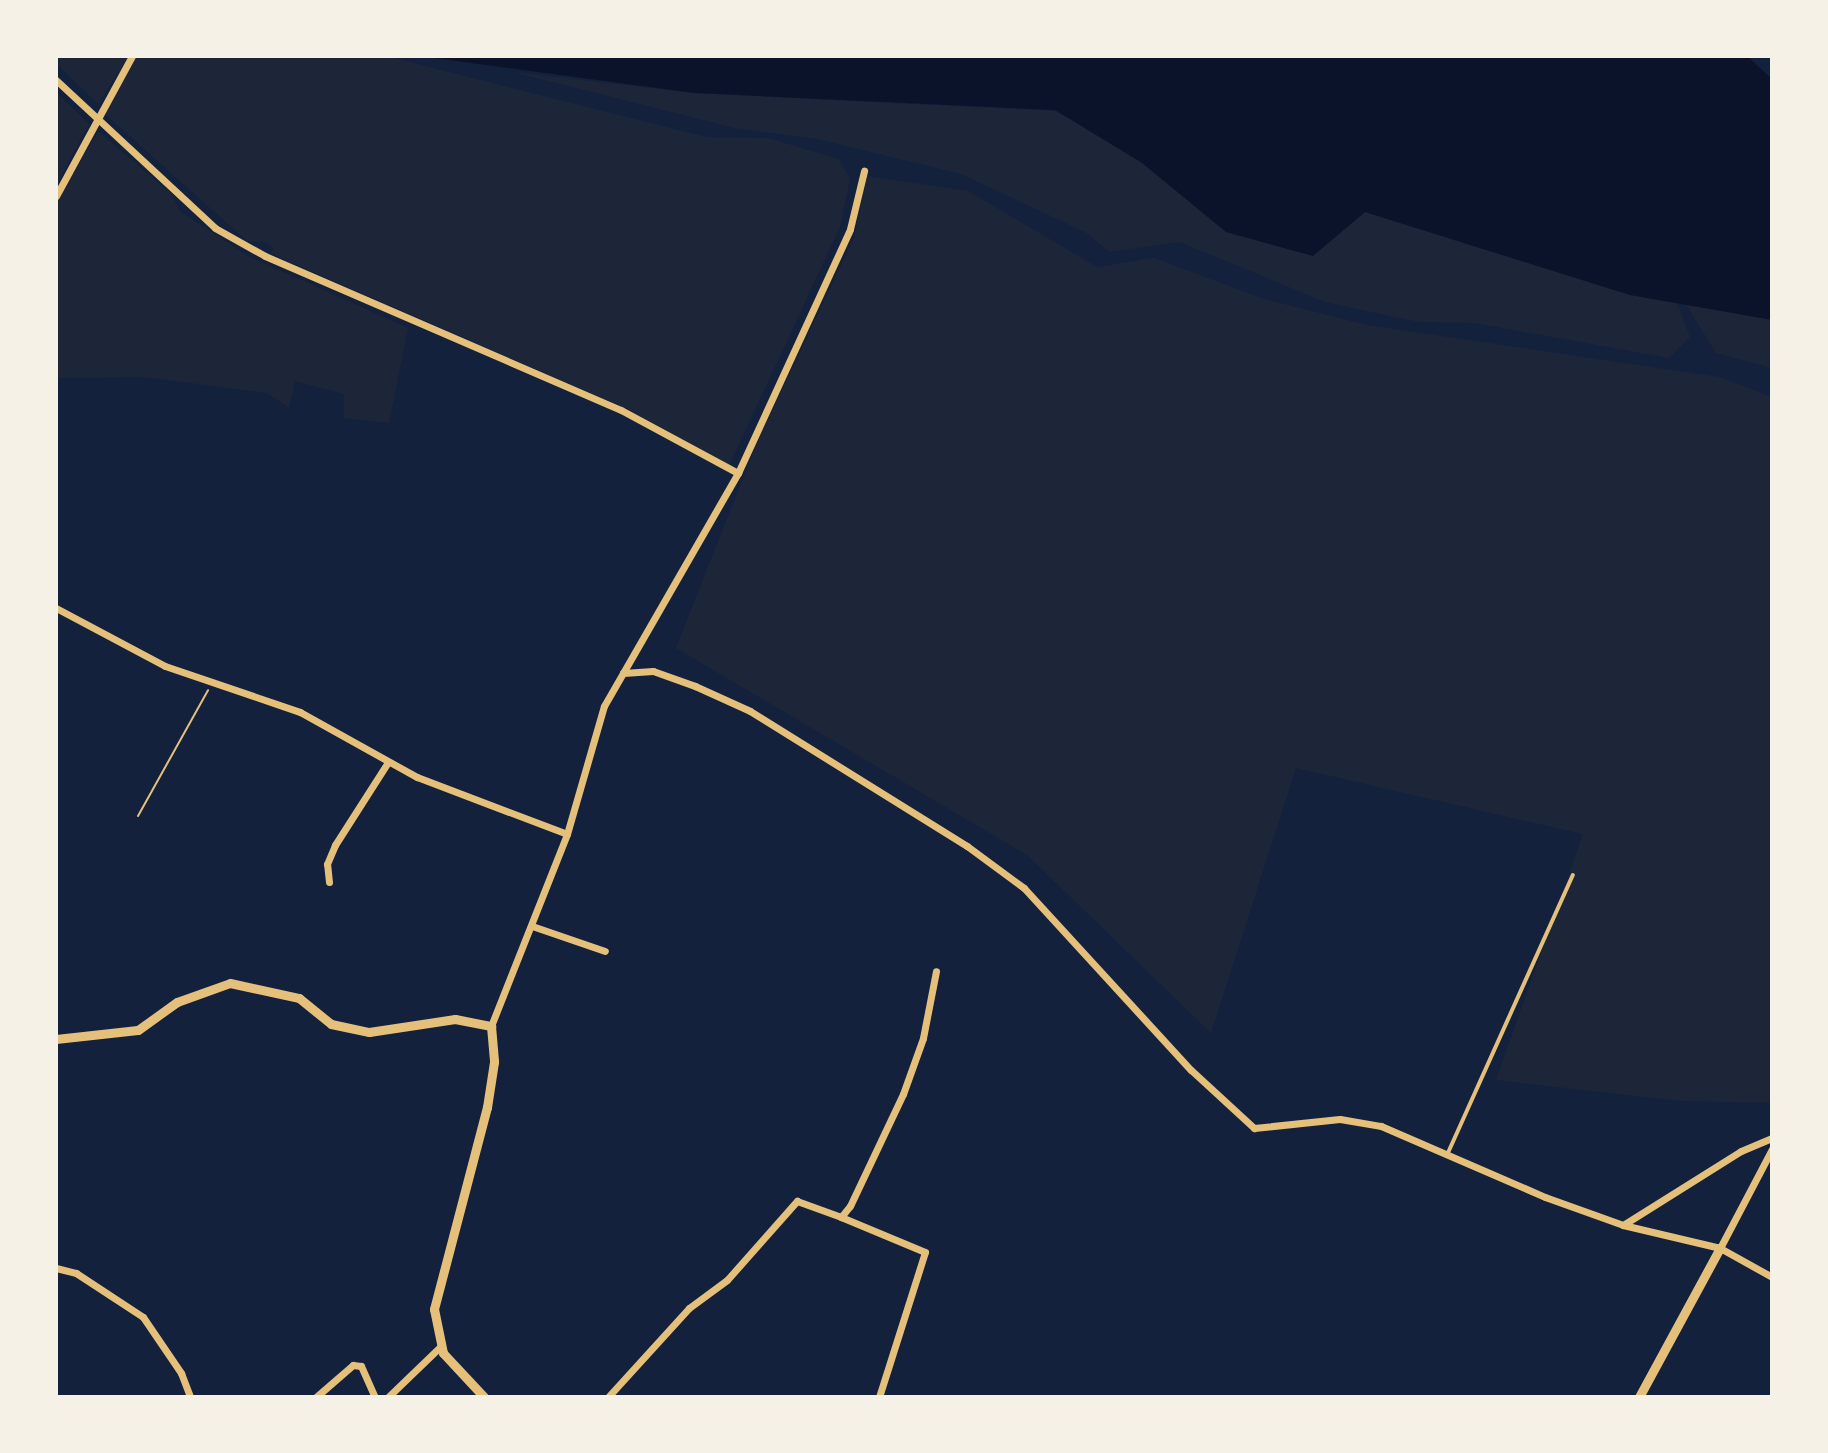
<!DOCTYPE html>
<html>
<head>
<meta charset="utf-8">
<style>
	body { margin:0 }
	#map { position:relative; width:1828px; height:1453px; overflow:hidden; background:#14213d; font-family:"PT Sans",sans-serif }
	div>[style] { position:absolute }
	.green>* { inset:0; background:#1d2539 }
	.water>* { inset:0; background:#0b132b }
	.path>* { height:2px; margin:-1px; padding:0 1px; transform-origin:1px; border-radius:1px; background:#e5c07b }
	.service>* { height:4px; margin:-2px; padding:0 2px; transform-origin:2px; border-radius:2px; background:#e5c07b }
	.minor>* { height:7px; margin:-3.5px; padding:0 3.5px; transform-origin:3.5px; border-radius:3.5px; background:#e5c07b }
	.tertiary>* { height:9px; margin:-4.5px; padding:0 4.5px; transform-origin:4.5px; border-radius:4.5px; background:#e5c07b }
	span { translate:-50% -50%; white-space:nowrap; text-align:center; line-height:1.15; -webkit-text-stroke:6px #f6f1e7; paint-order:stroke }
	.frame { position:absolute; inset:0; border:58px solid #f6f1e7; pointer-events:none }
</style>
</head>
<body>
<div id="map">
	<div class="green">
		<div style="clip-path:polygon(56px 56px,129px 56px,98px 104px,59px 66px)"></div>
		<div style="clip-path:polygon(137px 56px,386px 56px,706px 137px,768px 138px,839px 159px,850px 179px,840px 227px,726px 472px,627px 409px,270px 253px,274px 248px,265px 242px,247px 241px,105px 114px)"></div>
		<div style="clip-path:polygon(513px 72px,694px 93px,1055px 111px,1313px 255px,1365px 212px,1630px 295px,1676px 301px,1690px 337px,1669px 358px,1475px 323px,1419px 322px,1325px 302px,1180px 242px,1110px 252px,1085px 232px,961px 174px,817px 139px,735px 128px)"></div>
		<div style="clip-path:polygon(56px 92px,89px 124px,56px 186px)"></div>
		<div style="clip-path:polygon(98px 131px,171px 194px,181px 212px,248px 256px,408px 328px,389px 423px,344px 418px,344px 394px,295px 381px,289px 408px,267px 393px,144px 377px,56px 378px,56px 202px)"></div>
		<div style="clip-path:polygon(867px 176px,968px 191px,1097px 267px,1154px 258px,1264px 299px,1367px 325px,1719px 377px,1772px 397px,1772px 1103px,1681px 1101px,1496px 1080px,1583px 834px,1296px 768px,1211px 1033px,1027px 855px,676px 648px,756px 445px,854px 238px)"></div>
		<div style="clip-path:polygon(1684px 301px,1772px 320px,1772px 368px,1716px 353px)"></div>
	</div>
	<div class="water">
		<div style="clip-path:polygon(420px 56px,1747px 56px,1772px 79px,1772px 320px,1630px 295px,1365px 212px,1313px 256px,1226px 232px,1142px 163px,1055px 110px,694px 93px)"></div>
	</div>
	<div class="path">
		<div style="left:138px;top:816px;width:144px;rotate:-60.9deg"></div>
	</div>
	<div class="service">
		<div style="left:1447px;top:1155px;width:307px;rotate:-65.8deg"></div>
	</div>
	<div class="minor">
		<div style="left:56px;top:80px;width:217px;rotate:42.9deg"></div>
		<div style="left:215px;top:228px;width:57px;rotate:29.2deg"></div>
		<div style="left:265px;top:256px;width:388px;rotate:23.4deg"></div>
		<div style="left:621px;top:410px;width:133px;rotate:28.3deg"></div>
		<div style="left:56px;top:196px;width:159px;rotate:-61.5deg"></div>
		<div style="left:56px;top:608px;width:123px;rotate:28deg"></div>
		<div style="left:165px;top:666px;width:143px;rotate:18.8deg"></div>
		<div style="left:300px;top:712px;width:134px;rotate:29.1deg"></div>
		<div style="left:417px;top:777px;width:160px;rotate:20.8deg"></div>
		<div style="left:567px;top:834px;width:133px;rotate:-73.9deg"></div>
		<div style="left:604px;top:706px;width:38px;rotate:-60deg"></div>
		<div style="left:623px;top:673px;width:30px;rotate:-4deg"></div>
		<div style="left:653px;top:671px;width:45px;rotate:19.7deg"></div>
		<div style="left:695px;top:686px;width:60px;rotate:24.4deg"></div>
		<div style="left:750px;top:711px;width:256px;rotate:31.9deg"></div>
		<div style="left:967px;top:846px;width:71px;rotate:36.4deg"></div>
		<div style="left:1024px;top:888px;width:247px;rotate:47.5deg"></div>
		<div style="left:1191px;top:1070px;width:86px;rotate:42.6deg"></div>
		<div style="left:1254px;top:1128px;width:86px;rotate:-6deg"></div>
		<div style="left:1340px;top:1119px;width:42px;rotate:9.7deg"></div>
		<div style="left:1381px;top:1126px;width:179px;rotate:23.4deg"></div>
		<div style="left:1545px;top:1197px;width:83px;rotate:19.7deg"></div>
		<div style="left:1623px;top:1225px;width:100px;rotate:13.3deg"></div>
		<div style="left:1720px;top:1248px;width:60px;rotate:29.1deg"></div>
		<div style="left:623px;top:673px;width:231px;rotate:-60.1deg"></div>
		<div style="left:738px;top:473px;width:268px;rotate:-65.3deg"></div>
		<div style="left:850px;top:229px;width:60px;rotate:-76.4deg"></div>
		<div style="left:329px;top:882px;width:18px;rotate:-96deg"></div>
		<div style="left:327px;top:864px;width:21px;rotate:-67deg"></div>
		<div style="left:335px;top:845px;width:98px;rotate:-57.4deg"></div>
		<div style="left:532px;top:926px;width:77px;rotate:18.9deg"></div>
		<div style="left:491px;top:1026px;width:206px;rotate:-68.4deg"></div>
		<div style="left:841px;top:1217px;width:91px;rotate:22.6deg"></div>
		<div style="left:925px;top:1252px;width:152px;rotate:107.6deg"></div>
		<div style="left:1623px;top:1225px;width:139px;rotate:-32.1deg"></div>
		<div style="left:1741px;top:1151px;width:34px;rotate:-23deg"></div>
		<div style="left:1720px;top:1248px;width:112px;rotate:-62.3deg"></div>
		<div style="left:56px;top:1268px;width:21px;rotate:14deg"></div>
		<div style="left:76px;top:1273px;width:80px;rotate:33.3deg"></div>
		<div style="left:143px;top:1317px;width:68px;rotate:55.8deg"></div>
		<div style="left:181px;top:1373px;width:26px;rotate:69deg"></div>
		<div style="left:316px;top:1397px;width:49px;rotate:-40.9deg"></div>
		<div style="left:353px;top:1365px;width:8px;rotate:7deg"></div>
		<div style="left:361px;top:1366px;width:34px;rotate:66deg"></div>
		<div style="left:388px;top:1397px;width:72px;rotate:-43.9deg"></div>
		<div style="left:608px;top:1397px;width:120px;rotate:-47.7deg"></div>
		<div style="left:689px;top:1308px;width:47px;rotate:-36.4deg"></div>
		<div style="left:727px;top:1280px;width:106px;rotate:-48.5deg"></div>
		<div style="left:797px;top:1201px;width:47px;rotate:20deg"></div>
		<div style="left:841px;top:1217px;width:14px;rotate:-51deg"></div>
		<div style="left:850px;top:1206px;width:124px;rotate:-64.7deg"></div>
		<div style="left:903px;top:1094px;width:59px;rotate:-70.3deg"></div>
		<div style="left:923px;top:1038px;width:68px;rotate:-79deg"></div>
	</div>
	<div class="tertiary">
		<div style="left:56px;top:1039px;width:82px;rotate:-6.3deg"></div>
		<div style="left:138px;top:1030px;width:48px;rotate:-35.7deg"></div>
		<div style="left:177px;top:1002px;width:56px;rotate:-19.7deg"></div>
		<div style="left:230px;top:983px;width:71px;rotate:12.3deg"></div>
		<div style="left:299px;top:998px;width:41px;rotate:39.1deg"></div>
		<div style="left:331px;top:1024px;width:39px;rotate:12deg"></div>
		<div style="left:369px;top:1032px;width:87px;rotate:-8.6deg"></div>
		<div style="left:455px;top:1019px;width:37px;rotate:11deg"></div>
		<div style="left:491px;top:1026px;width:36px;rotate:85deg"></div>
		<div style="left:494px;top:1062px;width:46px;rotate:98.8deg"></div>
		<div style="left:487px;top:1107px;width:209px;rotate:104.7deg"></div>
		<div style="left:434px;top:1309px;width:45px;rotate:78.4deg"></div>
		<div style="left:443px;top:1353px;width:60px;rotate:47deg"></div>
		<div style="left:1639px;top:1397px;width:170px;rotate:-61.5deg"></div>
	</div>
	<div class="frame"></div>
</div>
</body>
</html>
